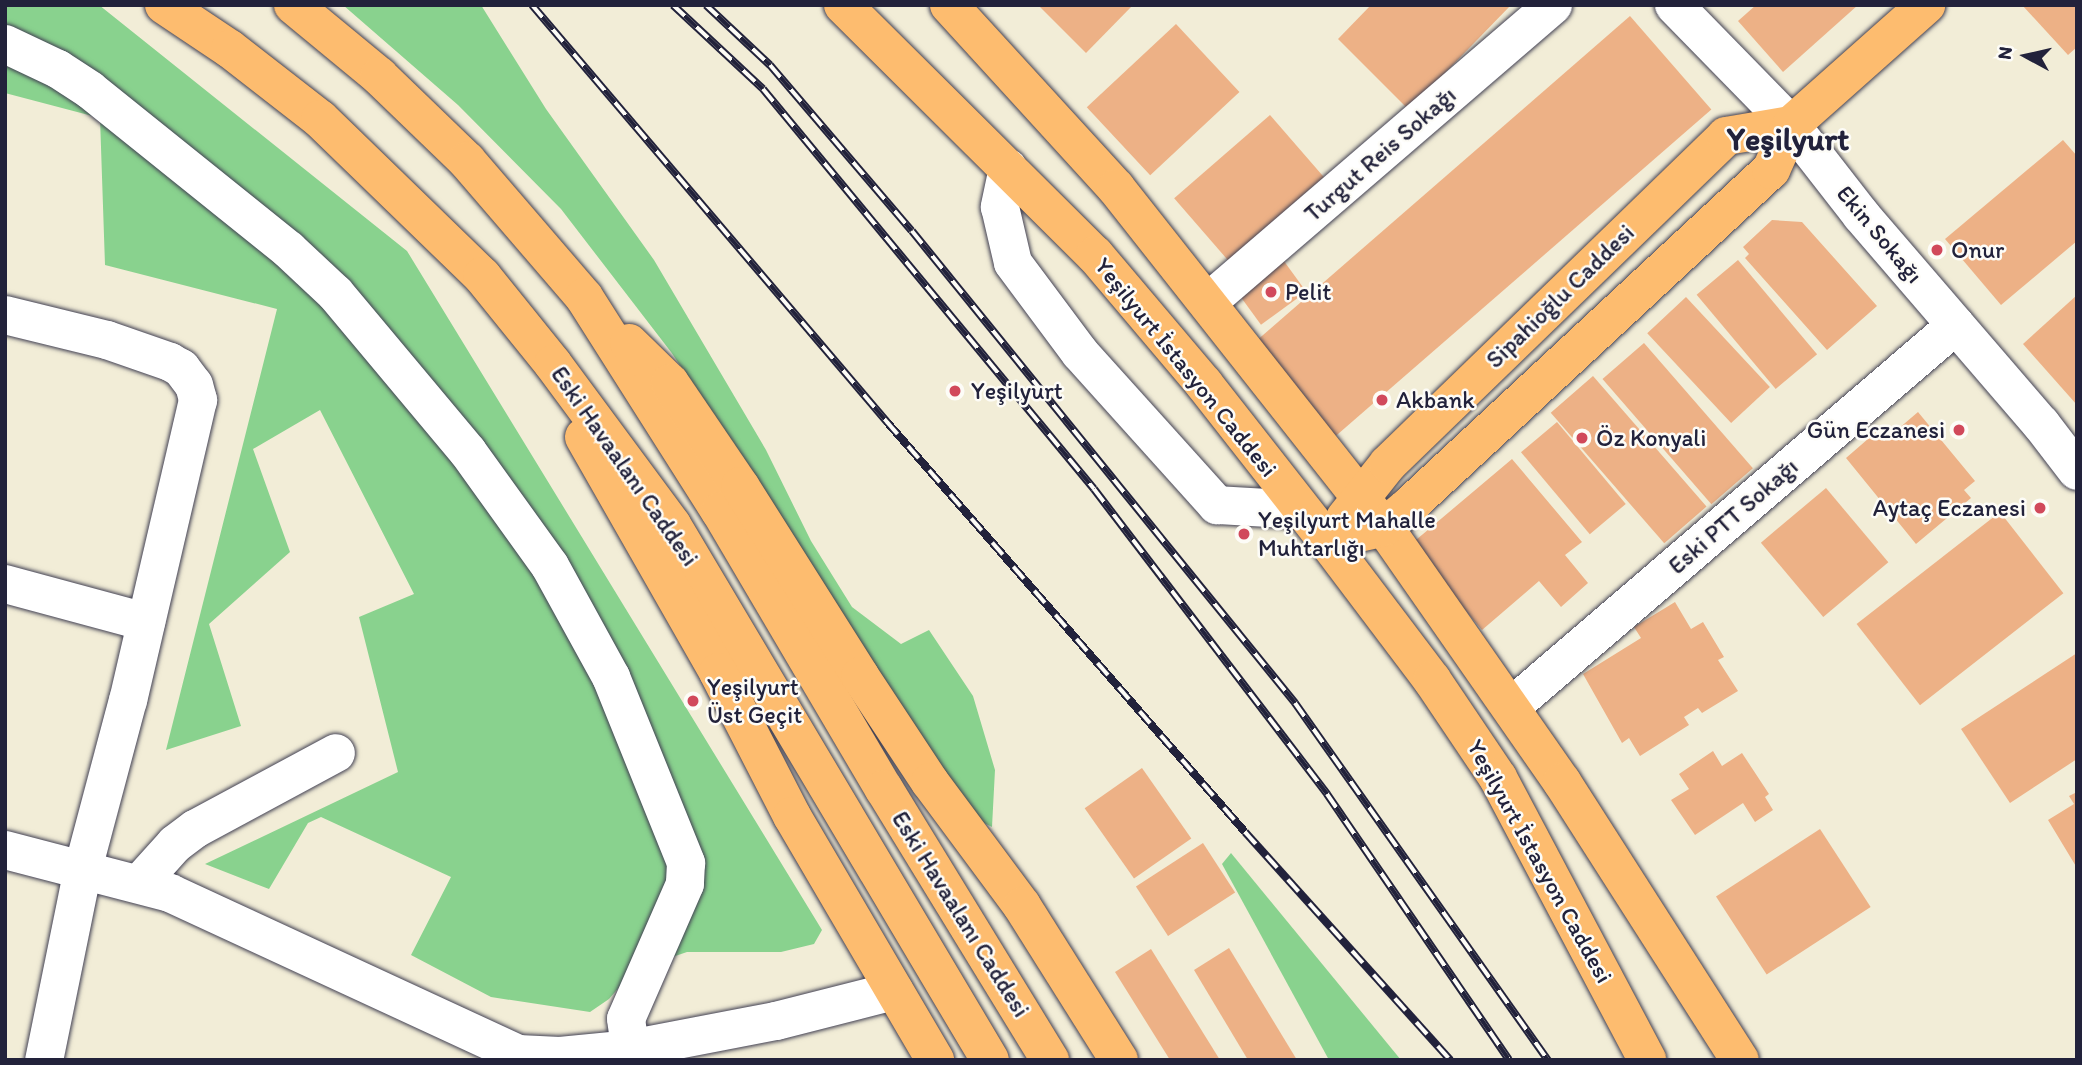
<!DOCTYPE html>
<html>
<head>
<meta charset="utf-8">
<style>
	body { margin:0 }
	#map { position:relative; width:2082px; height:1065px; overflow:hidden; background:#f2edd7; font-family:Itim,sans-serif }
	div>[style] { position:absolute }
	.green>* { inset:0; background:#89d28e }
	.building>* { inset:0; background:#edb186; transform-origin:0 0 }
	.roads { filter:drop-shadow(0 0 2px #414052) drop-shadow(0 0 2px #414052) }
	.minor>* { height:38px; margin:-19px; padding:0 19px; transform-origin:19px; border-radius:19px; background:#fff }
	.major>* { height:38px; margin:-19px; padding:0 19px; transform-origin:19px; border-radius:19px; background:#fdbc6f }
	.highway>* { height:38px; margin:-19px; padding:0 19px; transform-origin:19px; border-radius:19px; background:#fdbc6f }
	.rail>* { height:8px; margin-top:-4px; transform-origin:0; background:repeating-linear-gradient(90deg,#fdfcf7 0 16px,#22223b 0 32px); box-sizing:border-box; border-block:2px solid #22223b }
	.dots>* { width:19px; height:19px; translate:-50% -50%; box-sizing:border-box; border:4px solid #fdfcf7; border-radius:50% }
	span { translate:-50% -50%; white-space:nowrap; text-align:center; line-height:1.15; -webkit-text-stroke:5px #fdfcf7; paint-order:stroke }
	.street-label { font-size:24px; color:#22223b }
	.poi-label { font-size:24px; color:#22223b }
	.left { translate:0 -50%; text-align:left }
	.right { translate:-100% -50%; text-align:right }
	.district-label { font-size:32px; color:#22223b; font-weight:700 }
	.frame { position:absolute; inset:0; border:7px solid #22223b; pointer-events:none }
	.north { position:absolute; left:1991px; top:21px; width:70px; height:70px; -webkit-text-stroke:5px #fdfcf7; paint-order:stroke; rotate:278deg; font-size:19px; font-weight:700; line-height:28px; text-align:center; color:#22223b }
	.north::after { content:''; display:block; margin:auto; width:24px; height:32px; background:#22223b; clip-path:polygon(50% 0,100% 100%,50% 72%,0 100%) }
</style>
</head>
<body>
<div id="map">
	<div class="green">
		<div style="clip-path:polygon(5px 5px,99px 5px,407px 251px,822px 930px,814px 944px,781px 952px,687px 952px,634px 970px,609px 999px,590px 1012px,491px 997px,411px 955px,451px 877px,321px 817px,308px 823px,269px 889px,205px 864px,398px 772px,359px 617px,414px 594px,320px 410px,253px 449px,290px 552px,209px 624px,241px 726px,166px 750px,277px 309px,105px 265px,100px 118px,5px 93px)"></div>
		<div style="clip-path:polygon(343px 5px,481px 5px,546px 109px,654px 260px,766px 450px,811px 541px,852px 607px,901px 644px,929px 630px,973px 696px,995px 770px,992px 827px,980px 821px,884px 693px,755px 476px,671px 352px,561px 209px,458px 105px)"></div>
		<div style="clip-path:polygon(1231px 853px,1401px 1060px,1329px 1060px,1222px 864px)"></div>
	</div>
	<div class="building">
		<div style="clip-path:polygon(1038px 5px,1133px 5px,1086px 53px)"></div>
		<div style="clip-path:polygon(1371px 5px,1511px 5px,1409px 110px,1338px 39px)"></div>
		<div style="clip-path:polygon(1756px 5px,1858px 5px,1783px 72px,1738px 21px)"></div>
		<div style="clip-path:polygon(2022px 5px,2077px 5px,2077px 47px,2068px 55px)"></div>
		<div style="left:1630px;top:16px;width:124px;height:500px;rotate:49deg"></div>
		<div style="left:1176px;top:24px;width:93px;height:122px;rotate:47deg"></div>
		<div style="left:1270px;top:115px;width:82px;height:127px;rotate:49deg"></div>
		<div style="clip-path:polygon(2063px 140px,2077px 156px,2077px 241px,2001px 305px,1945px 239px)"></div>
		<div style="clip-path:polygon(1772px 220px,1802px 222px,1877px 306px,1827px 350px,1745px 258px,1749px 254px,1743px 247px)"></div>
		<div style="left:1281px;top:257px;width:43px;height:56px;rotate:54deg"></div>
		<div style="left:1738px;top:260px;width:123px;height:54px;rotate:50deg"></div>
		<div style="clip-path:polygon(2077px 295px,2077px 405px,2023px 344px)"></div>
		<div style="left:1686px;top:297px;width:123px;height:53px;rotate:47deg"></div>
		<div style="left:1644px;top:343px;width:166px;height:55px;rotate:49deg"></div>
		<div style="left:1593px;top:376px;width:173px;height:56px;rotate:49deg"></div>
		<div style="clip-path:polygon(1918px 412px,1975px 481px,1964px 490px,1971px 498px,1916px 544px,1846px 458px,1876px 432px,1884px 441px)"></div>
		<div style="left:1557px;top:422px;width:107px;height:47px;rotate:50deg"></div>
		<div style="clip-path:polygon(1512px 459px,1582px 542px,1565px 555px,1588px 583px,1561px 607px,1539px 581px,1482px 630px,1410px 545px)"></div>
		<div style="left:1826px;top:488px;width:97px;height:85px;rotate:50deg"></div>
		<div style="left:2000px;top:512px;width:103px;height:182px;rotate:52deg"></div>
		<div style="clip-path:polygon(1675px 602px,1691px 629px,1703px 622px,1724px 657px,1718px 660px,1738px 691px,1702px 713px,1698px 708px,1684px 717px,1689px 725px,1640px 756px,1629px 738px,1622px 743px,1583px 674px,1641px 638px,1634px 627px)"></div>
		<div style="clip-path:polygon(2077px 653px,2077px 759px,2010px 803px,1961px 729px)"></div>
		<div style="clip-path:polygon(1713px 751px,1722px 766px,1742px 753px,1769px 794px,1765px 797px,1773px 810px,1755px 822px,1743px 803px,1695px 835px,1671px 800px,1689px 789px,1679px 774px)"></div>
		<div style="left:1142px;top:768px;width:86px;height:70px;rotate:55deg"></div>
		<div style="clip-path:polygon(2077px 792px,2077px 868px,2048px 820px,2074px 804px,2069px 796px)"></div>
		<div style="left:1820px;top:829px;width:93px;height:124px;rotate:57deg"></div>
		<div style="left:1203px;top:843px;width:59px;height:80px;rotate:57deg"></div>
		<div style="clip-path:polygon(1229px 948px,1297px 1060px,1248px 1060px,1194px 970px)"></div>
		<div style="clip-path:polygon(1151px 949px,1220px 1060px,1170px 1060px,1115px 972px)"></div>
	</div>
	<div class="roads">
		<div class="minor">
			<div style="left:1674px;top:5px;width:168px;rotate:45.7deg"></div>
			<div style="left:1791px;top:125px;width:114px;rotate:52.1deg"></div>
			<div style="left:1861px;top:215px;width:276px;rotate:49.3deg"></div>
			<div style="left:2041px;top:424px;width:59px;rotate:52.5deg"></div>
			<div style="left:5px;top:44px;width:59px;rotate:25.3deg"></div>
			<div style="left:58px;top:69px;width:38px;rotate:33deg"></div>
			<div style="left:90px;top:90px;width:255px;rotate:38.8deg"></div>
			<div style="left:289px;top:250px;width:63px;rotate:43.1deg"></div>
			<div style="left:335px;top:293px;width:207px;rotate:50.1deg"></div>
			<div style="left:468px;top:452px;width:140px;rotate:54.3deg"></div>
			<div style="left:550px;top:566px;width:127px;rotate:61.2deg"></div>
			<div style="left:611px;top:677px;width:201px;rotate:68deg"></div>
			<div style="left:686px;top:863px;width:21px;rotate:93deg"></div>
			<div style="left:685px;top:884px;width:147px;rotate:113.6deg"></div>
			<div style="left:626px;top:1019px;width:41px;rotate:81.7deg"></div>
			<div style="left:1008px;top:168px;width:40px;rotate:102deg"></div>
			<div style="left:1000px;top:207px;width:57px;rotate:76.9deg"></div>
			<div style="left:1013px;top:263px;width:112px;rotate:53.3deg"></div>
			<div style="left:1080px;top:353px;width:205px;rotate:48deg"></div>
			<div style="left:1217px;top:505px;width:83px;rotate:3.4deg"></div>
			<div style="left:1208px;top:302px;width:455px;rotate:-40.7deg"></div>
			<div style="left:5px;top:315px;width:105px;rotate:13.8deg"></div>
			<div style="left:107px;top:340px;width:67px;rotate:19.2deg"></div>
			<div style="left:170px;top:362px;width:13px;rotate:29deg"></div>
			<div style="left:181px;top:368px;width:21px;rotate:53deg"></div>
			<div style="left:194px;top:385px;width:16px;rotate:75deg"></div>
			<div style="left:198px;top:400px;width:308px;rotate:103.1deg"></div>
			<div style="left:128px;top:700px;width:175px;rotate:104.9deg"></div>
			<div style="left:83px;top:869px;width:195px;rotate:101.5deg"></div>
			<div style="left:5px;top:584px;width:146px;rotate:15.1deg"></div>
			<div style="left:1511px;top:707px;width:586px;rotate:-40.64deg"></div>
			<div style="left:5px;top:850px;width:171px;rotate:14.6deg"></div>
			<div style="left:170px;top:893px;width:383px;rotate:24.8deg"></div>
			<div style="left:518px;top:1054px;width:42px;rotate:2.7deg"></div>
			<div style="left:560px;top:1056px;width:70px;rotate:-5.7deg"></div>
			<div style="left:630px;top:1049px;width:149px;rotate:-10.9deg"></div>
			<div style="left:776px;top:1021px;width:122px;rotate:-14.3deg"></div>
			<div style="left:139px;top:884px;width:54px;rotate:-48deg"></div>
			<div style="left:175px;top:844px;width:25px;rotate:-37deg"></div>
			<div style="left:195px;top:829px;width:160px;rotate:-28.3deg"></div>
		</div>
		<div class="major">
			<div style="left:843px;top:5px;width:355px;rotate:44.8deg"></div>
			<div style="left:1095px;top:255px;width:169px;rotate:49.8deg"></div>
			<div style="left:1204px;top:384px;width:199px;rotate:51.9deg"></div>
			<div style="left:1327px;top:541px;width:174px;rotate:52.9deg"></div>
			<div style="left:1432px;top:680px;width:118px;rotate:56deg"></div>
			<div style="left:1498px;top:778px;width:319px;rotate:62.1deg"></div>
			<div style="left:949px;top:5px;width:248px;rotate:47.6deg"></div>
			<div style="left:1116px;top:188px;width:432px;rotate:51.7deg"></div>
			<div style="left:1384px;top:527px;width:311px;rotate:55.1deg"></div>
			<div style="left:1562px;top:782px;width:330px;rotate:57.4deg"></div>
			<div style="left:1345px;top:518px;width:69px;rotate:-51.5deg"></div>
			<div style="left:1388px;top:464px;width:471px;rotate:-44.1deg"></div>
			<div style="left:1726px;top:136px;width:66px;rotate:-9.6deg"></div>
			<div style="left:1359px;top:533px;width:26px;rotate:-13deg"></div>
			<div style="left:1384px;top:527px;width:33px;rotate:-40deg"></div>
			<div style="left:1409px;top:506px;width:494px;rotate:-42.9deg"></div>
			<div style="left:1771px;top:170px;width:49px;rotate:-66deg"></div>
			<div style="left:1791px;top:125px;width:181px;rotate:-41.6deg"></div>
		</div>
		<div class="highway">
			<div style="left:164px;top:5px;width:79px;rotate:33.7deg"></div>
			<div style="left:230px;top:49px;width:114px;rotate:37.9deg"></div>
			<div style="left:320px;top:119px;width:226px;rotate:44.1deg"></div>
			<div style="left:482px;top:276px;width:113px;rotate:51.1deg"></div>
			<div style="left:553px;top:364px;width:200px;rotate:53.5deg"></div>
			<div style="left:672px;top:525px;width:622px;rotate:59.27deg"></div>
			<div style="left:293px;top:5px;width:112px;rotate:39.5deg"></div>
			<div style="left:379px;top:76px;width:122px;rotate:44deg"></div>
			<div style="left:467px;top:161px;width:179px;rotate:49.3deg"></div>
			<div style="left:584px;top:297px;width:254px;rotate:57.6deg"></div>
			<div style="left:720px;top:511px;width:323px;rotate:59.5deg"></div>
			<div style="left:884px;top:789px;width:318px;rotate:58.5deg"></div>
			<div style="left:629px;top:343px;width:57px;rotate:44.3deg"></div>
			<div style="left:670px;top:383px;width:125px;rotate:55.8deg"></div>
			<div style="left:740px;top:486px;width:225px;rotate:57.7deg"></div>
			<div style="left:860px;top:676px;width:127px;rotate:56.6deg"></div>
			<div style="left:930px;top:782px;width:154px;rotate:53.4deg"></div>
			<div style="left:1022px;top:906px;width:182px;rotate:57.8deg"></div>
			<div style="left:584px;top:437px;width:271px;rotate:60.3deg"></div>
			<div style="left:718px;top:672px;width:162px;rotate:62.8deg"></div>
			<div style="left:792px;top:816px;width:283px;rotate:59.6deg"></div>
		</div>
	</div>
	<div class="rail">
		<div style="left:532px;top:5px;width:548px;rotate:49.59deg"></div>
		<div style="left:887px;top:422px;width:544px;rotate:48.87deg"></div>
		<div style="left:1245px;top:832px;width:307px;rotate:48deg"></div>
		<div style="left:673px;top:5px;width:123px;rotate:43deg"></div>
		<div style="left:763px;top:89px;width:519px;rotate:50.39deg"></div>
		<div style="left:1094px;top:489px;width:384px;rotate:52.6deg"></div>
		<div style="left:1327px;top:794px;width:322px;rotate:55.6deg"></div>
		<div style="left:706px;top:5px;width:88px;rotate:43.2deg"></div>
		<div style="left:770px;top:65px;width:218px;rotate:49.5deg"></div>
		<div style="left:912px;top:231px;width:608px;rotate:50.94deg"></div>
		<div style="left:1295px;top:703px;width:438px;rotate:54.7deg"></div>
	</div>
	<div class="dots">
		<div style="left:1937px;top:250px;background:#d1495b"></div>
		<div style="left:1271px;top:292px;background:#d1495b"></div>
		<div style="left:955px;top:391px;background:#d1495b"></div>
		<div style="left:1382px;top:400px;background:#d1495b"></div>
		<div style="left:1959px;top:430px;background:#d1495b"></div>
		<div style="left:1582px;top:438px;background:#d1495b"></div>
		<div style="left:2040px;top:508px;background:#d1495b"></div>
		<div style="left:1244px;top:534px;background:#d1495b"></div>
		<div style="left:693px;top:701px;background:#d1495b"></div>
	</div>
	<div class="street-label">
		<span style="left:1380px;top:154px;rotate:-41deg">Turgut Reis Sokağı</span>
		<span style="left:1880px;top:234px;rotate:50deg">Ekin Sokağı</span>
		<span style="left:1560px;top:296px;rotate:-44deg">Sipahioğlu Caddesi</span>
		<span style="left:1186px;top:367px;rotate:51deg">Yeşilyurt İstasyon Caddesi</span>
		<span style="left:625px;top:466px;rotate:55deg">Eski Havaalanı Caddesi</span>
		<span style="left:1733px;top:516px;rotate:-41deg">Eski PTT Sokağı</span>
		<span style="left:1540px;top:861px;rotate:61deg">Yeşilyurt İstasyon Caddesi</span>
		<span style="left:961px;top:914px;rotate:58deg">Eski Havaalanı Caddesi</span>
	</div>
	<div class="poi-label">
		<span class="left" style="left:1951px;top:250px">Onur</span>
		<span class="left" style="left:1285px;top:292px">Pelit</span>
		<span class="left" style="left:971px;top:391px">Yeşilyurt</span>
		<span class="left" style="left:1396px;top:400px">Akbank</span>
		<span class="right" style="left:1945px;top:430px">Gün Eczanesi</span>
		<span class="left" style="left:1596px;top:438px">Öz Konyali</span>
		<span class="right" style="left:2026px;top:508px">Aytaç Eczanesi</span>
		<span class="left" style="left:1258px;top:534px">Yeşilyurt Mahalle<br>Muhtarlığı</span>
		<span class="left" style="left:707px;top:701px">Yeşilyurt<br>Üst Geçit</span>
	</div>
	<div class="district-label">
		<span style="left:1788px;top:139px">Yeşilyurt</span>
	</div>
	<div class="frame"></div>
	<div class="north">N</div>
</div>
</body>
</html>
